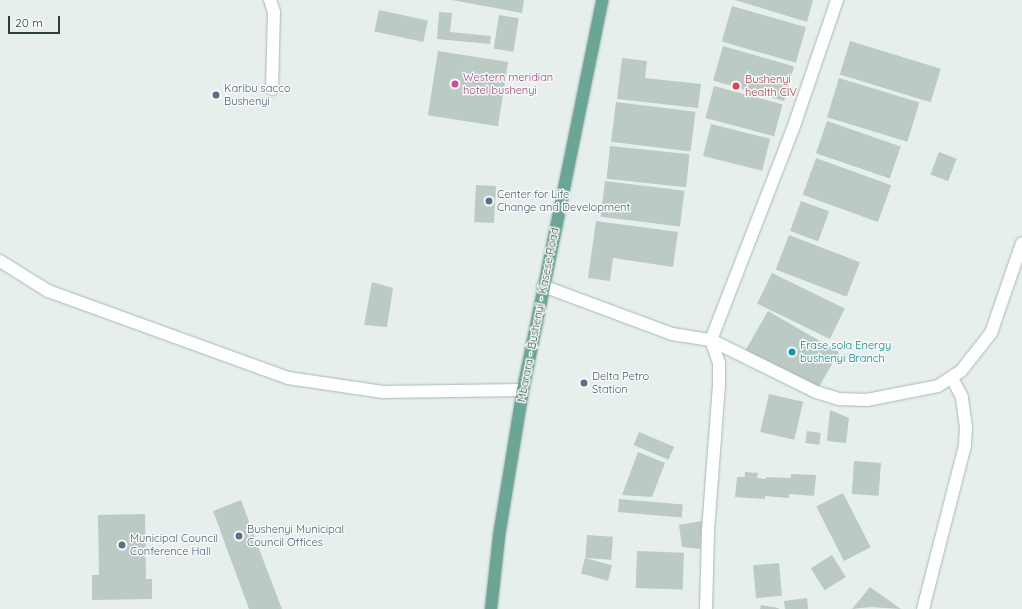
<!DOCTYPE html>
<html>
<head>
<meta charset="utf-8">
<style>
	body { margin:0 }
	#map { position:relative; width:1022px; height:609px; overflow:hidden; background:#e6efeb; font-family:Quicksand,sans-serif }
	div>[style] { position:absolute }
	.building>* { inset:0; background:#bbcac4; transform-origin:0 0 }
	.roads { filter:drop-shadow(0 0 1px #a8b8b2) drop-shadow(0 0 1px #a8b8b2) }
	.street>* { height:12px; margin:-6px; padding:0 6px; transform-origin:6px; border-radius:6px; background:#fff }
	.primary>* { height:12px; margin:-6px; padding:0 6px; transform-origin:6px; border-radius:6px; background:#6aa596 }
	.dots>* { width:11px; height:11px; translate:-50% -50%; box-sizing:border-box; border:2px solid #f7fbf9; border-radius:50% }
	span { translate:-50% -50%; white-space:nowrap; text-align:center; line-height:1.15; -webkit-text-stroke:3px #f7fbf9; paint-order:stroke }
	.hotel-label { font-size:11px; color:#b23c85 }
	.left { translate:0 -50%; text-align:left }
	.health-label { font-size:11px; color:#be3a42 }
	.service-label { font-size:11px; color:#4e5e75 }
	.street-label { font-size:11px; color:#24423a }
	.culture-label { font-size:11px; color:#0d838f }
	.scale { position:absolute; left:8px; top:16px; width:52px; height:18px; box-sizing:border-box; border:2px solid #24423a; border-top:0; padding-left:5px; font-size:12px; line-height:14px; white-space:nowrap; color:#24423a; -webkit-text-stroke:3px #f7fbf9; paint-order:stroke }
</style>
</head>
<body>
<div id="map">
	<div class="building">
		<div style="clip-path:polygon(452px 0,524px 0,522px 13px)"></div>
		<div style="clip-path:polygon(735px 0,813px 0,807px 22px)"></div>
		<div style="left:732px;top:6px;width:77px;height:37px;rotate:16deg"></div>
		<div style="left:379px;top:10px;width:50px;height:22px;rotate:12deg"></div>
		<div style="clip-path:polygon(439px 12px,452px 13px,450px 32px,491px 36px,490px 44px,437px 39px)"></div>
		<div style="left:499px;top:15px;width:20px;height:34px;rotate:9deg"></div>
		<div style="left:850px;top:41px;width:95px;height:35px;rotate:17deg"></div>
		<div style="left:723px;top:46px;width:74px;height:36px;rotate:16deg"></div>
		<div style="left:438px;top:51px;width:71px;height:65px;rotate:9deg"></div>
		<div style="clip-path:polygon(622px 58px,647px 61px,645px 78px,701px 84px,698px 108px,617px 99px)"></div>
		<div style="left:839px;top:78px;width:84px;height:41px;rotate:17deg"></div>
		<div style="left:714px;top:86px;width:71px;height:33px;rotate:15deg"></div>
		<div style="left:616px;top:102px;width:80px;height:40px;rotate:7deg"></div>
		<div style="left:827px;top:121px;width:78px;height:34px;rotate:19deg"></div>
		<div style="left:711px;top:124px;width:61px;height:33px;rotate:14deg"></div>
		<div style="left:610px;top:146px;width:80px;height:33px;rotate:6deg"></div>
		<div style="left:939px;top:152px;width:19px;height:24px;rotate:21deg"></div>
		<div style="left:816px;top:158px;width:80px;height:39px;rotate:20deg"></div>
		<div style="left:605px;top:181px;width:80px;height:36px;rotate:7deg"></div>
		<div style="left:476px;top:185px;width:20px;height:37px;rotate:3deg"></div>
		<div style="left:801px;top:201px;width:30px;height:32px;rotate:20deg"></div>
		<div style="clip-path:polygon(596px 221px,678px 232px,673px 267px,613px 258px,610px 281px,588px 278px)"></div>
		<div style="left:789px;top:235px;width:76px;height:37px;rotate:21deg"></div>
		<div style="left:772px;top:273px;width:81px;height:34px;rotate:26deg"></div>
		<div style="clip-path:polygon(372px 282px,393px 288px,387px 327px,364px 325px)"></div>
		<div style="left:768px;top:311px;width:82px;height:47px;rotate:30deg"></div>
		<div style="left:769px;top:394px;width:35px;height:39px;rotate:13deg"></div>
		<div style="clip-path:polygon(830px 410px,849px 418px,846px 443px,827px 441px)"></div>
		<div style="left:807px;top:431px;width:14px;height:12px;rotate:8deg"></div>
		<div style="left:639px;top:432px;width:38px;height:14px;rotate:23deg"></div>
		<div style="clip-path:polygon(638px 452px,665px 463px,652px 497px,622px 495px)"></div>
		<div style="left:854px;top:461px;width:27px;height:33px;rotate:4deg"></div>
		<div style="clip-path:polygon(745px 472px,758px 473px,757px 478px,766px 479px,766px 477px,791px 478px,791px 474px,816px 475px,814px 496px,789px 494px,789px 498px,765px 496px,765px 499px,735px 497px,737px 477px,745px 477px)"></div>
		<div style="left:843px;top:493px;width:61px;height:30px;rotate:63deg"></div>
		<div style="left:619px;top:499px;width:64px;height:13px;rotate:5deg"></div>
		<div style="clip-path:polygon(241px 500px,264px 562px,282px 609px,249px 609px,213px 511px)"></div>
		<div style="clip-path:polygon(145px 514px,146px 579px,152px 579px,152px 599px,92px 600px,92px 575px,99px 575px,98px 515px)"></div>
		<div style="clip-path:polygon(702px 521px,700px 549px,682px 547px,679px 525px)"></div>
		<div style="left:587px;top:535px;width:26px;height:23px;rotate:4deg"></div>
		<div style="left:637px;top:551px;width:47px;height:37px;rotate:2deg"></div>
		<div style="left:832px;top:555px;width:26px;height:25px;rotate:58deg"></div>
		<div style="left:585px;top:558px;width:28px;height:16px;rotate:15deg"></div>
		<div style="left:779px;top:563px;width:33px;height:26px;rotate:85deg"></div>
		<div style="clip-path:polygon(870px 587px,901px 609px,870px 607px,852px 609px)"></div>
		<div style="clip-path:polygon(807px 598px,808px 609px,785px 609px,784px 601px)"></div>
		<div style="clip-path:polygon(761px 605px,779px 608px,778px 609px,760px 609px)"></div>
	</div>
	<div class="roads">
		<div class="street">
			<div style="left:270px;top:0;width:13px;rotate:72deg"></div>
			<div style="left:274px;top:12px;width:77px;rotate:91.5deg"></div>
			<div style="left:0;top:261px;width:57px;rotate:32deg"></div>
			<div style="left:48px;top:291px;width:255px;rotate:19.9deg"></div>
			<div style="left:288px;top:378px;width:96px;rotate:8.4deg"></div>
			<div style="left:383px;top:392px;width:140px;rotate:-0.8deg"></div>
			<div style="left:543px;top:286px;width:138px;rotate:20.4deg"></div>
			<div style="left:672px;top:334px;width:39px;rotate:9deg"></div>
			<div style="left:711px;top:340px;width:117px;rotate:26.3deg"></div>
			<div style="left:816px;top:392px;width:24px;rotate:17deg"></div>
			<div style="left:839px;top:399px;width:28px;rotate:2deg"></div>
			<div style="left:867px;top:400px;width:72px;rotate:-11.2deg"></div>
			<div style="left:938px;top:386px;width:27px;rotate:-33deg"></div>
			<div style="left:961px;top:371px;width:48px;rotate:-51.7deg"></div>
			<div style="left:991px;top:333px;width:95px;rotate:-71deg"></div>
			<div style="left:706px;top:609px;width:78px;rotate:-88.5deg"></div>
			<div style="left:708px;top:531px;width:148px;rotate:-85.7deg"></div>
			<div style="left:719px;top:383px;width:20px;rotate:-90deg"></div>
			<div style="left:719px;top:363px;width:24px;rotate:-109deg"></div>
			<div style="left:711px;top:340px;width:233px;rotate:-68.8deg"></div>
			<div style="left:795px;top:123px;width:130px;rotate:-71.1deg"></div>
			<div style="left:923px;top:609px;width:169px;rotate:-75.6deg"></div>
			<div style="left:965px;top:445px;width:18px;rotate:-87deg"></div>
			<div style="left:966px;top:427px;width:30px;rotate:-98deg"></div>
			<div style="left:962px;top:397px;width:21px;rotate:-118deg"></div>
		</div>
		<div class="primary">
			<div style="left:491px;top:609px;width:73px;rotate:-83.7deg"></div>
			<div style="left:499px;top:536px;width:148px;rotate:-80.7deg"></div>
			<div style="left:523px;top:390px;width:398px;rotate:-78.5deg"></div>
		</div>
	</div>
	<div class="dots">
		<div style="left:455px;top:84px;background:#d1479c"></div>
		<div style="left:736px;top:86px;background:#e0444e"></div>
		<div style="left:216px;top:95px;background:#5c6f8a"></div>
		<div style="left:489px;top:201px;background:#5c6f8a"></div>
		<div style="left:792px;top:352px;background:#0f9aa8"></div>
		<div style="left:584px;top:383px;background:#5c6f8a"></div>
		<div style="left:239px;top:536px;background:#5c6f8a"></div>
		<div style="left:122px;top:545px;background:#5c6f8a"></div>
	</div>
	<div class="hotel-label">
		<span class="left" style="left:463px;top:84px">Western meridian<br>hotel bushenyi</span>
	</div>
	<div class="health-label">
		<span class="left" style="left:745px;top:86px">Bushenyi<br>health CIV</span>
	</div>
	<div class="service-label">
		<span class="left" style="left:224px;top:95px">Karibu sacco<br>Bushenyi</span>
		<span class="left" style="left:497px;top:201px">Center for Life<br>Change and Development</span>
		<span class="left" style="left:592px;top:383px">Delta Petro<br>Station</span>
		<span class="left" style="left:247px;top:536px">Bushenyi Municipal<br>Council Offices</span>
		<span class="left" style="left:130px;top:545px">Municipal Council<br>Conference Hall</span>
	</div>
	<div class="street-label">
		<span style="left:538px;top:315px;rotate:-79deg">Mbarara - Bushenyi - Kasese Road</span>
	</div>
	<div class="culture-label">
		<span class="left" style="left:800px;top:352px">Frase sola Energy<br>bushenyi Branch</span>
	</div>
	<div class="scale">20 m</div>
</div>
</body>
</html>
